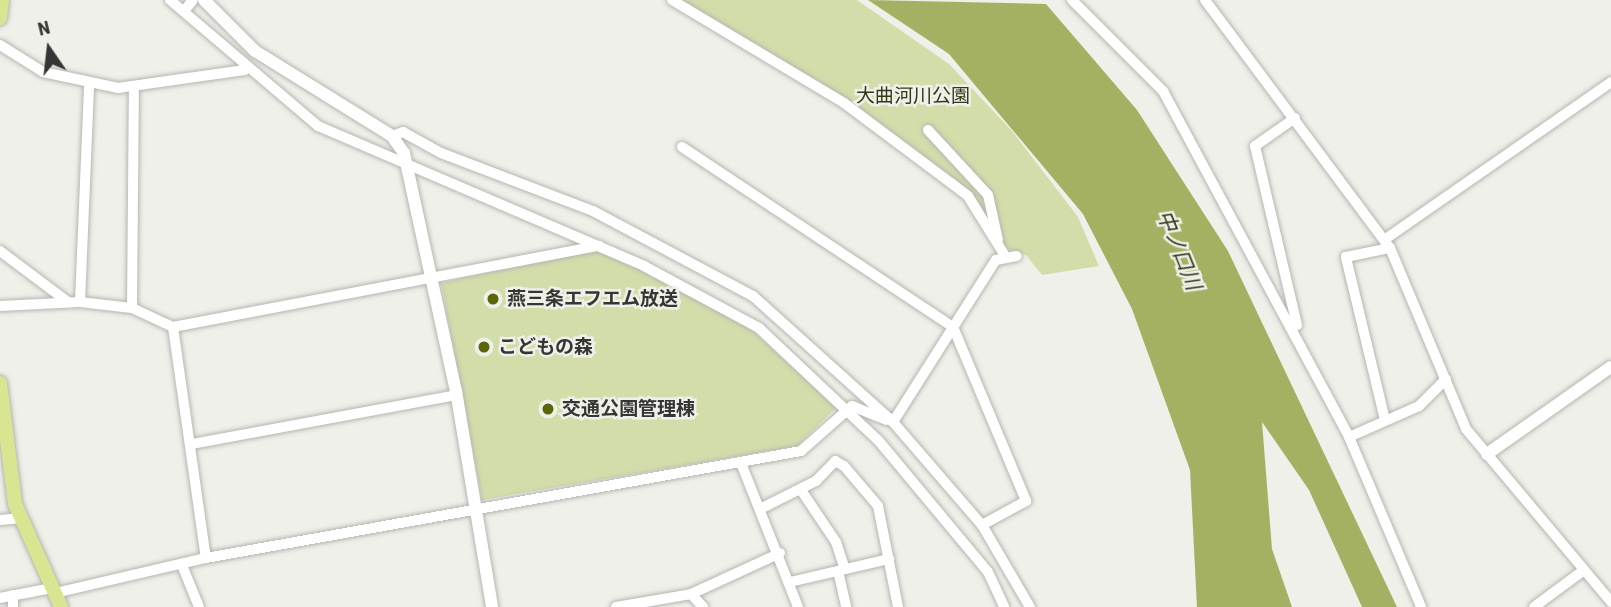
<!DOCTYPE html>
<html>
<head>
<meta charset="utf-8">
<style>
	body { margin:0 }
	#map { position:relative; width:1611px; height:607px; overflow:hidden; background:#eef0e9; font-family:"Roboto Condensed","Noto Sans JP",sans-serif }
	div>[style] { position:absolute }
	.green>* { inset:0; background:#d3ddaa }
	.water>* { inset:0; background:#a4b163 }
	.roads { filter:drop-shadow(0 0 2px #b5b6b0) drop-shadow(0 0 2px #b5b6b0) }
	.street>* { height:10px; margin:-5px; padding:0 5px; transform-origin:5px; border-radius:5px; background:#fff }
	.secondary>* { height:12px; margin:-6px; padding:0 6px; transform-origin:6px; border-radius:6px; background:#fff }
	.primary>* { height:14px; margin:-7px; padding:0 7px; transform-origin:7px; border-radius:7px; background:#dae592 }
	.dots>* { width:19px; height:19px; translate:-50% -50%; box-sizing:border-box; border:4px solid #eef0e9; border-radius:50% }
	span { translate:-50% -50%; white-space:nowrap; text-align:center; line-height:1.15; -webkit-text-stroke:5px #eef0e9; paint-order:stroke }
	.park-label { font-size:19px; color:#333816 }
	.poi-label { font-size:19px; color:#353633; font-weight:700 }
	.left { translate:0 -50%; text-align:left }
	.water-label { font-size:21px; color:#333816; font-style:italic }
	.north { position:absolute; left:14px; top:14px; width:70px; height:70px; -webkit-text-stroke:5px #eef0e9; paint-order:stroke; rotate:346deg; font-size:19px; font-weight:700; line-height:28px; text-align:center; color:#353633 }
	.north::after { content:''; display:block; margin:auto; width:24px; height:32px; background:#353633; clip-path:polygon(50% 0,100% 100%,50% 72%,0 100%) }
</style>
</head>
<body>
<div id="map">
	<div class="green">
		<div style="clip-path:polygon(680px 0,857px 0,949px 64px,1012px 131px,1078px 217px,1099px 266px,1042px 275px,1026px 255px,1003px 247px,967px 190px,893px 140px,855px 105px)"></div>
		<div style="clip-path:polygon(599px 248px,709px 301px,753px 331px,836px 408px,797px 446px,482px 500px,441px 283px)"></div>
	</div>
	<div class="water">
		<div style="clip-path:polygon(868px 0,1046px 4px,1137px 110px,1228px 251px,1397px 607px,1362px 607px,1309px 490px,1262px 422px,1272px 549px,1292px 607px,1197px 607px,1190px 470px,1132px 309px,1083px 214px,949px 54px)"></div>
	</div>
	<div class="roads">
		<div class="street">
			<div style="left:170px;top:0;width:194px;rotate:40.4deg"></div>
			<div style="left:318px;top:126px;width:355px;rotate:23.2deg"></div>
			<div style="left:644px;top:266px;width:131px;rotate:28.3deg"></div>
			<div style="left:759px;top:328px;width:163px;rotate:43.3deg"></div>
			<div style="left:878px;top:440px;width:172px;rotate:50.2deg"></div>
			<div style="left:988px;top:572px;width:38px;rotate:65deg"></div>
			<div style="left:672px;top:0;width:200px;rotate:30.9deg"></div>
			<div style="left:844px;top:103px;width:134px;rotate:36.8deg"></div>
			<div style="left:951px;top:183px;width:21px;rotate:37deg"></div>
			<div style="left:968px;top:196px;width:68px;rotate:58.2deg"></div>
			<div style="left:1072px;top:0;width:129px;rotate:45deg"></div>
			<div style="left:1163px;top:91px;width:393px;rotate:61.7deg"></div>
			<div style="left:1349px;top:437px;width:185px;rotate:67deg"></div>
			<div style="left:1205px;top:0;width:309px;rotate:53.3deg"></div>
			<div style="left:1390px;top:248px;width:196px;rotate:67.2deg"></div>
			<div style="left:1466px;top:429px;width:226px;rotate:50deg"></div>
			<div style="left:184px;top:11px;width:14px;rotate:-51deg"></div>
			<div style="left:0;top:45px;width:51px;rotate:32.1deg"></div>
			<div style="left:43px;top:72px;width:77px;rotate:12deg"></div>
			<div style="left:118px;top:88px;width:128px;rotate:-8.1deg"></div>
			<div style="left:1295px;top:118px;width:49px;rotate:145deg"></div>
			<div style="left:1255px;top:146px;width:184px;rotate:76.8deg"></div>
			<div style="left:928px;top:130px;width:88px;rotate:47.3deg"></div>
			<div style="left:988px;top:195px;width:46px;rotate:77.5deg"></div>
			<div style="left:392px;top:136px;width:12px;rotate:-20deg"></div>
			<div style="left:403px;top:132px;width:43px;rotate:28.9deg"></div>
			<div style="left:441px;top:153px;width:163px;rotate:20.9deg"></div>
			<div style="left:593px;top:211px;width:181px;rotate:28deg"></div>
			<div style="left:753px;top:296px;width:188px;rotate:42deg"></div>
			<div style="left:893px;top:422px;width:136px;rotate:49.2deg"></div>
			<div style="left:982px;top:525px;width:95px;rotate:59.7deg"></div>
			<div style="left:682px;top:147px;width:325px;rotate:33.6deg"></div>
			<div style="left:953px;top:327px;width:189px;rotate:67.2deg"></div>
			<div style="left:1026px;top:501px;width:50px;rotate:151.4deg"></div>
			<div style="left:1384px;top:240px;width:277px;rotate:-34.8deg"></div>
			<div style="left:0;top:251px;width:85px;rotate:36.9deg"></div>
			<div style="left:80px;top:302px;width:218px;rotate:-87.6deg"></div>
			<div style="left:0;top:306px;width:80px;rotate:-2.9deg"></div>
			<div style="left:80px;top:302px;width:52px;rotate:6.6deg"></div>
			<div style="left:132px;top:308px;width:45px;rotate:24.9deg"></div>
			<div style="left:173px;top:327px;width:434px;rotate:-10.8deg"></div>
			<div style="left:132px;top:308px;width:221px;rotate:-89.5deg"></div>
			<div style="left:173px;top:327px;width:233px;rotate:81.9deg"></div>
			<div style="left:1385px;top:420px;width:168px;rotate:-103.5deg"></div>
			<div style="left:1346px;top:257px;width:45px;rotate:-11.6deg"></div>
			<div style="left:893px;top:422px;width:192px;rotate:-57.6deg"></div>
			<div style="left:996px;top:260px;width:21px;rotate:-11deg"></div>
			<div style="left:1349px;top:437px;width:77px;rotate:-23.9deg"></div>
			<div style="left:1419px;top:406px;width:38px;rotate:-45deg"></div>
			<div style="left:192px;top:444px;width:269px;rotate:-10.5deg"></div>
			<div style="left:741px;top:463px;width:155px;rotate:68.4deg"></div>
			<div style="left:801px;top:490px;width:63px;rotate:56.1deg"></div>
			<div style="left:836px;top:542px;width:28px;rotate:72deg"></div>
			<div style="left:760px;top:509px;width:63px;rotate:-26.6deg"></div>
			<div style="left:816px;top:481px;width:28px;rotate:-46deg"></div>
			<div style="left:835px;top:461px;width:10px;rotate:29deg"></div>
			<div style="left:844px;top:466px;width:52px;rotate:49.6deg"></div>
			<div style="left:878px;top:506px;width:103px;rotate:78.8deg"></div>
			<div style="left:0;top:520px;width:22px;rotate:-5deg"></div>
			<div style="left:182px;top:565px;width:45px;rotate:68deg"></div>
			<div style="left:838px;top:571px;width:37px;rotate:77deg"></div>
			<div style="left:790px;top:582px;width:102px;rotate:-13.1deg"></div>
			<div style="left:55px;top:593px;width:155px;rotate:-13.1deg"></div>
			<div style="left:206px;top:558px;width:605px;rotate:-10.19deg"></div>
			<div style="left:801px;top:451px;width:68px;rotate:-41.4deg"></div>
			<div style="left:852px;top:406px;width:37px;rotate:22deg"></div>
			<div style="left:691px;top:594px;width:18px;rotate:47deg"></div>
			<div style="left:13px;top:595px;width:12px;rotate:90deg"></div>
			<div style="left:0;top:598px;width:53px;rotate:-10.9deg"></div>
			<div style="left:616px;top:607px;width:76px;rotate:-9.8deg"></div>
			<div style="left:691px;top:594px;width:98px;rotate:-24.7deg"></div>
			<div style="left:1534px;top:607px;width:62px;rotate:-36.5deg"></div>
		</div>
		<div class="secondary">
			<div style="left:204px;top:0;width:72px;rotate:45deg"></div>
			<div style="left:255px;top:51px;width:161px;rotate:31.8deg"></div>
			<div style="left:392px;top:136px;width:21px;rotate:55deg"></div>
			<div style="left:404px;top:153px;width:244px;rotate:77.7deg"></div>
			<div style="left:456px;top:391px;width:219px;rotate:80.5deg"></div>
			<div style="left:1487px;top:454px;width:151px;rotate:-35.1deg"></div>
		</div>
		<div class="primary">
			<div style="left:0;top:18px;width:18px;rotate:-84deg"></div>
			<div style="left:0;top:383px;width:122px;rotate:82.9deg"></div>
			<div style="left:15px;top:504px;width:113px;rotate:65.9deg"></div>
		</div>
	</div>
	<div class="dots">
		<div style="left:493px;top:299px;background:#5b6608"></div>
		<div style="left:484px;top:347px;background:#5b6608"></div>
		<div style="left:548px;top:409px;background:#5b6608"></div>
	</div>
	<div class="park-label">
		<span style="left:913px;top:96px">大曲河川公園</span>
	</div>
	<div class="poi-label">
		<span class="left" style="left:507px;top:299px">燕三条エフエム放送</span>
		<span class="left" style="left:498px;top:347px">こどもの森</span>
		<span class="left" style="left:562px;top:409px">交通公園管理棟</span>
	</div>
	<div class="water-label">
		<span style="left:1179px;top:250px;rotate:68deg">中ノ口川</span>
	</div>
	<div class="north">N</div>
</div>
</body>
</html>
